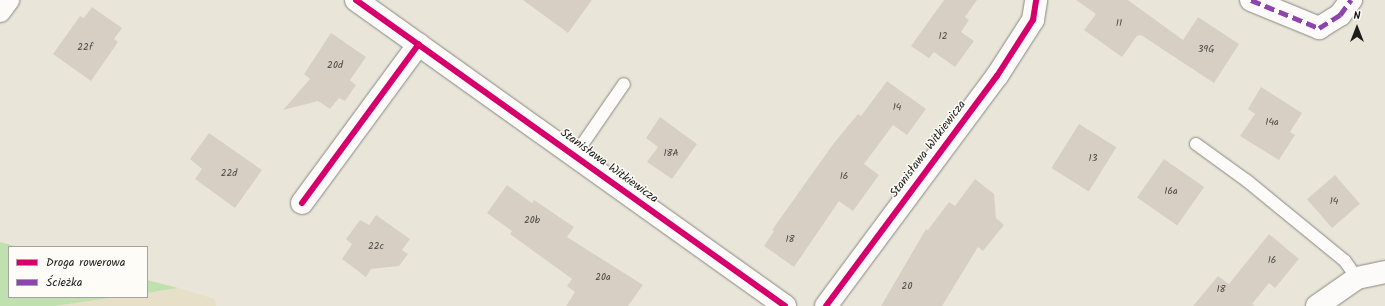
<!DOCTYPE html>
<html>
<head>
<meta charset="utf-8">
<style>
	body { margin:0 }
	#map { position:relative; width:1385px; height:306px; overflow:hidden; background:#e9e6d9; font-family:Kalam,sans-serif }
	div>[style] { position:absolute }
	.built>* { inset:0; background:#e8dfc8 }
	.green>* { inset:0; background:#c1e0b0 }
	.building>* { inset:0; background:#d8cfc4; transform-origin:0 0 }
	.roads { filter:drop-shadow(0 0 1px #898781) drop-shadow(0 0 1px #898781) }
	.service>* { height:12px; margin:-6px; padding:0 6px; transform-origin:6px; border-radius:6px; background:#fcfbf9 }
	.minor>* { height:22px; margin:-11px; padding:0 11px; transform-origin:11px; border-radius:11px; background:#fcfbf9 }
	.quiet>* { height:5px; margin-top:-2.5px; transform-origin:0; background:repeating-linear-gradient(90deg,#8e44ad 0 10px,transparent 0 15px) }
	.cycleway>* { height:6px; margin:-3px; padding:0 3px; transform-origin:3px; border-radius:3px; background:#d6006c }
	span { translate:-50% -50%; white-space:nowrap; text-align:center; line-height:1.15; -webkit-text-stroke:3px #fdfcf7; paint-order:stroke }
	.number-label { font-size:10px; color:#4b4946 }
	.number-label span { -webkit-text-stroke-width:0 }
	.street-label { font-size:12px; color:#1c1c1c }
	.legend { position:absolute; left:8px; top:246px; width:140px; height:52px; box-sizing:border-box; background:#fdfcf7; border:1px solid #a3a29f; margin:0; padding:5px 7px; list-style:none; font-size:12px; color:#1c1c1c }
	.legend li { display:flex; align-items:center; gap:8px; height:20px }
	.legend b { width:20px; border:1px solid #a3a29f }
	.north { position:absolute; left:1337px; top:8px; width:40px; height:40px; -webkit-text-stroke:3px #fdfcf7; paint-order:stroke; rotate:0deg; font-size:11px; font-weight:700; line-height:16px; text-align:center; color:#1c1c1c }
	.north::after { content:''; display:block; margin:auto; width:14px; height:18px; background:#1c1c1c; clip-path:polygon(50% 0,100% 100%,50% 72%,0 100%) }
</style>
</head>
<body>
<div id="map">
	<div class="built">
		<div style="clip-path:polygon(178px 288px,215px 299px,216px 306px,55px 306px,116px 297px,147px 297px,147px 293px)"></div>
	</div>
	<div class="green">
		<div style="clip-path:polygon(0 242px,18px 247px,9px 247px,9px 297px,116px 297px,55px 306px,0 306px)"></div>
		<div style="clip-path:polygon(147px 280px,178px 288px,147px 293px)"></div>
	</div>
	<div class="building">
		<div style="clip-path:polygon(523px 0,592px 0,568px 33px)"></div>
		<div style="clip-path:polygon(944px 0,977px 0,965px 17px,969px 20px,961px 32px,974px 41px,955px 67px,934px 52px,929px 58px,911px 46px)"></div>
		<div style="clip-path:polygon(1076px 0,1128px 0,1183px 40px,1198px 17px,1239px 44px,1214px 83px,1141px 35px,1137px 36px,1122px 57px,1084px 30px,1096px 14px)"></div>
		<div style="clip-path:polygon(92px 7px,122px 28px,114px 39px,118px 42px,91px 81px,53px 54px,80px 16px,84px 18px)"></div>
		<div style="clip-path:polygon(331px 33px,366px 57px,350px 80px,356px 85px,345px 101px,339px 98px,330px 109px,318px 101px,283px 110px,310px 79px,304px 74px)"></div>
		<div style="clip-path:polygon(887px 81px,926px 109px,907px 135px,893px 125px,864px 164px,879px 175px,853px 211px,839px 201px,794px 267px,764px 246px,774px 231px,772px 230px,834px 143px,858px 114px,861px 116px)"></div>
		<div style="clip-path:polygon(1261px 87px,1302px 113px,1290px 132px,1295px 135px,1279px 160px,1240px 136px,1255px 114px,1248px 109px)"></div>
		<div style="clip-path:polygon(660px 117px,697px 144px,672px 179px,647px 162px,658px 147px,646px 138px)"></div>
		<div style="left:1079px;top:124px;width:44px;height:52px;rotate:32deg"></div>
		<div style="clip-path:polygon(209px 133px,262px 170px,235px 208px,195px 179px,202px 169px,190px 159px)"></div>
		<div style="left:1164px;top:159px;width:49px;height:47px;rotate:35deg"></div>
		<div style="left:1335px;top:175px;width:38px;height:37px;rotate:49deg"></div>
		<div style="clip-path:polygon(975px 179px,994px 194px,996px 218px,1004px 225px,983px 251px,978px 247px,942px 306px,881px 306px,926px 229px,928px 230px,949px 202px,955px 206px)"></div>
		<div style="clip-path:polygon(507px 185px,532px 203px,534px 200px,574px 227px,567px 237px,643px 285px,628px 306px,566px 306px,575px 292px,567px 286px,572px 279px,510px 234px,512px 231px,487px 213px)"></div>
		<div style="clip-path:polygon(376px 215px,410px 239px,402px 250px,408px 254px,399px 266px,371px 269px,366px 277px,342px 259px,352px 244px,346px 239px,360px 220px,369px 225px)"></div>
		<div style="clip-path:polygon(1269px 234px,1299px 259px,1275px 288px,1269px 283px,1252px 304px,1255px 306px,1193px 306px,1218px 276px,1229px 284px)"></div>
	</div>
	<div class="roads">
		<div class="service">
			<div style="left:1196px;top:144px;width:62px;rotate:35.8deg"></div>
			<div style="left:1246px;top:180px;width:128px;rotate:39.3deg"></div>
			<div style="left:1345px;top:261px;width:21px;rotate:55deg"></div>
			<div style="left:575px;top:155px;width:86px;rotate:-55.4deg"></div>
		</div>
		<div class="minor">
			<div style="left:356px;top:0;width:527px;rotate:35.5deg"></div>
			<div style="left:1251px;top:0;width:74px;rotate:22.4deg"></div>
			<div style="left:1319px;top:28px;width:25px;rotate:-32deg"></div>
			<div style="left:1340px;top:15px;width:19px;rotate:-54deg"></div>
			<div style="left:0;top:11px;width:14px;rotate:-54deg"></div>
			<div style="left:302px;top:203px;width:197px;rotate:-53.7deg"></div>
			<div style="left:826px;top:306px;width:287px;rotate:-53.4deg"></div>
			<div style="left:997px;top:76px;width:67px;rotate:-57.3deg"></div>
			<div style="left:1033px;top:20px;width:20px;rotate:-81deg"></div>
			<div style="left:1317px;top:306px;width:49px;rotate:-35deg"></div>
			<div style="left:1357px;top:278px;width:29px;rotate:-12deg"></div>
		</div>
	</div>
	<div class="quiet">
		<div style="left:1251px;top:0;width:74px;rotate:22.4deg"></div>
		<div style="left:1319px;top:28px;width:25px;rotate:-32deg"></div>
		<div style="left:1340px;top:15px;width:19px;rotate:-54deg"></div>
	</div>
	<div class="cycleway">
		<div style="left:356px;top:0;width:527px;rotate:35.5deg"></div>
		<div style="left:302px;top:203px;width:197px;rotate:-53.7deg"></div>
		<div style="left:826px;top:306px;width:287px;rotate:-53.4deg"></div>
		<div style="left:997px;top:76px;width:67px;rotate:-57.3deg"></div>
		<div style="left:1033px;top:20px;width:20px;rotate:-81deg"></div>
	</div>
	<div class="number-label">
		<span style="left:1119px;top:24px">11</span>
		<span style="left:943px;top:37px">12</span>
		<span style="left:85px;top:48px">22f</span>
		<span style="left:1206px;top:50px">39G</span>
		<span style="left:335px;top:66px">20d</span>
		<span style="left:897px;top:108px">14</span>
		<span style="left:1272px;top:123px">14a</span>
		<span style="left:671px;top:154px">18A</span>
		<span style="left:1093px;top:159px">13</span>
		<span style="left:229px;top:174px">22d</span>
		<span style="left:844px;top:177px">16</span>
		<span style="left:1171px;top:192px">16a</span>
		<span style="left:1334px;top:202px">14</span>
		<span style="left:532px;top:221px">20b</span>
		<span style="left:790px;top:240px">18</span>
		<span style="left:376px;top:247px">22c</span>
		<span style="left:1272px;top:261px">16</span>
		<span style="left:603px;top:278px">20a</span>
		<span style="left:907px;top:287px">20</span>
		<span style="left:1221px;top:290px">18</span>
	</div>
	<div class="street-label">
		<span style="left:928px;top:149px;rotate:-53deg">Stanisława Witkiewicza</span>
		<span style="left:609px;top:166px;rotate:36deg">Stanisława Witkiewicza</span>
	</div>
	<ul class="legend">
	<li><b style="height:5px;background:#d6006c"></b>Droga rowerowa</li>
	<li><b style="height:5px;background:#8e44ad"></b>Ścieżka</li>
	</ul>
	<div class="north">N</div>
</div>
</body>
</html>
